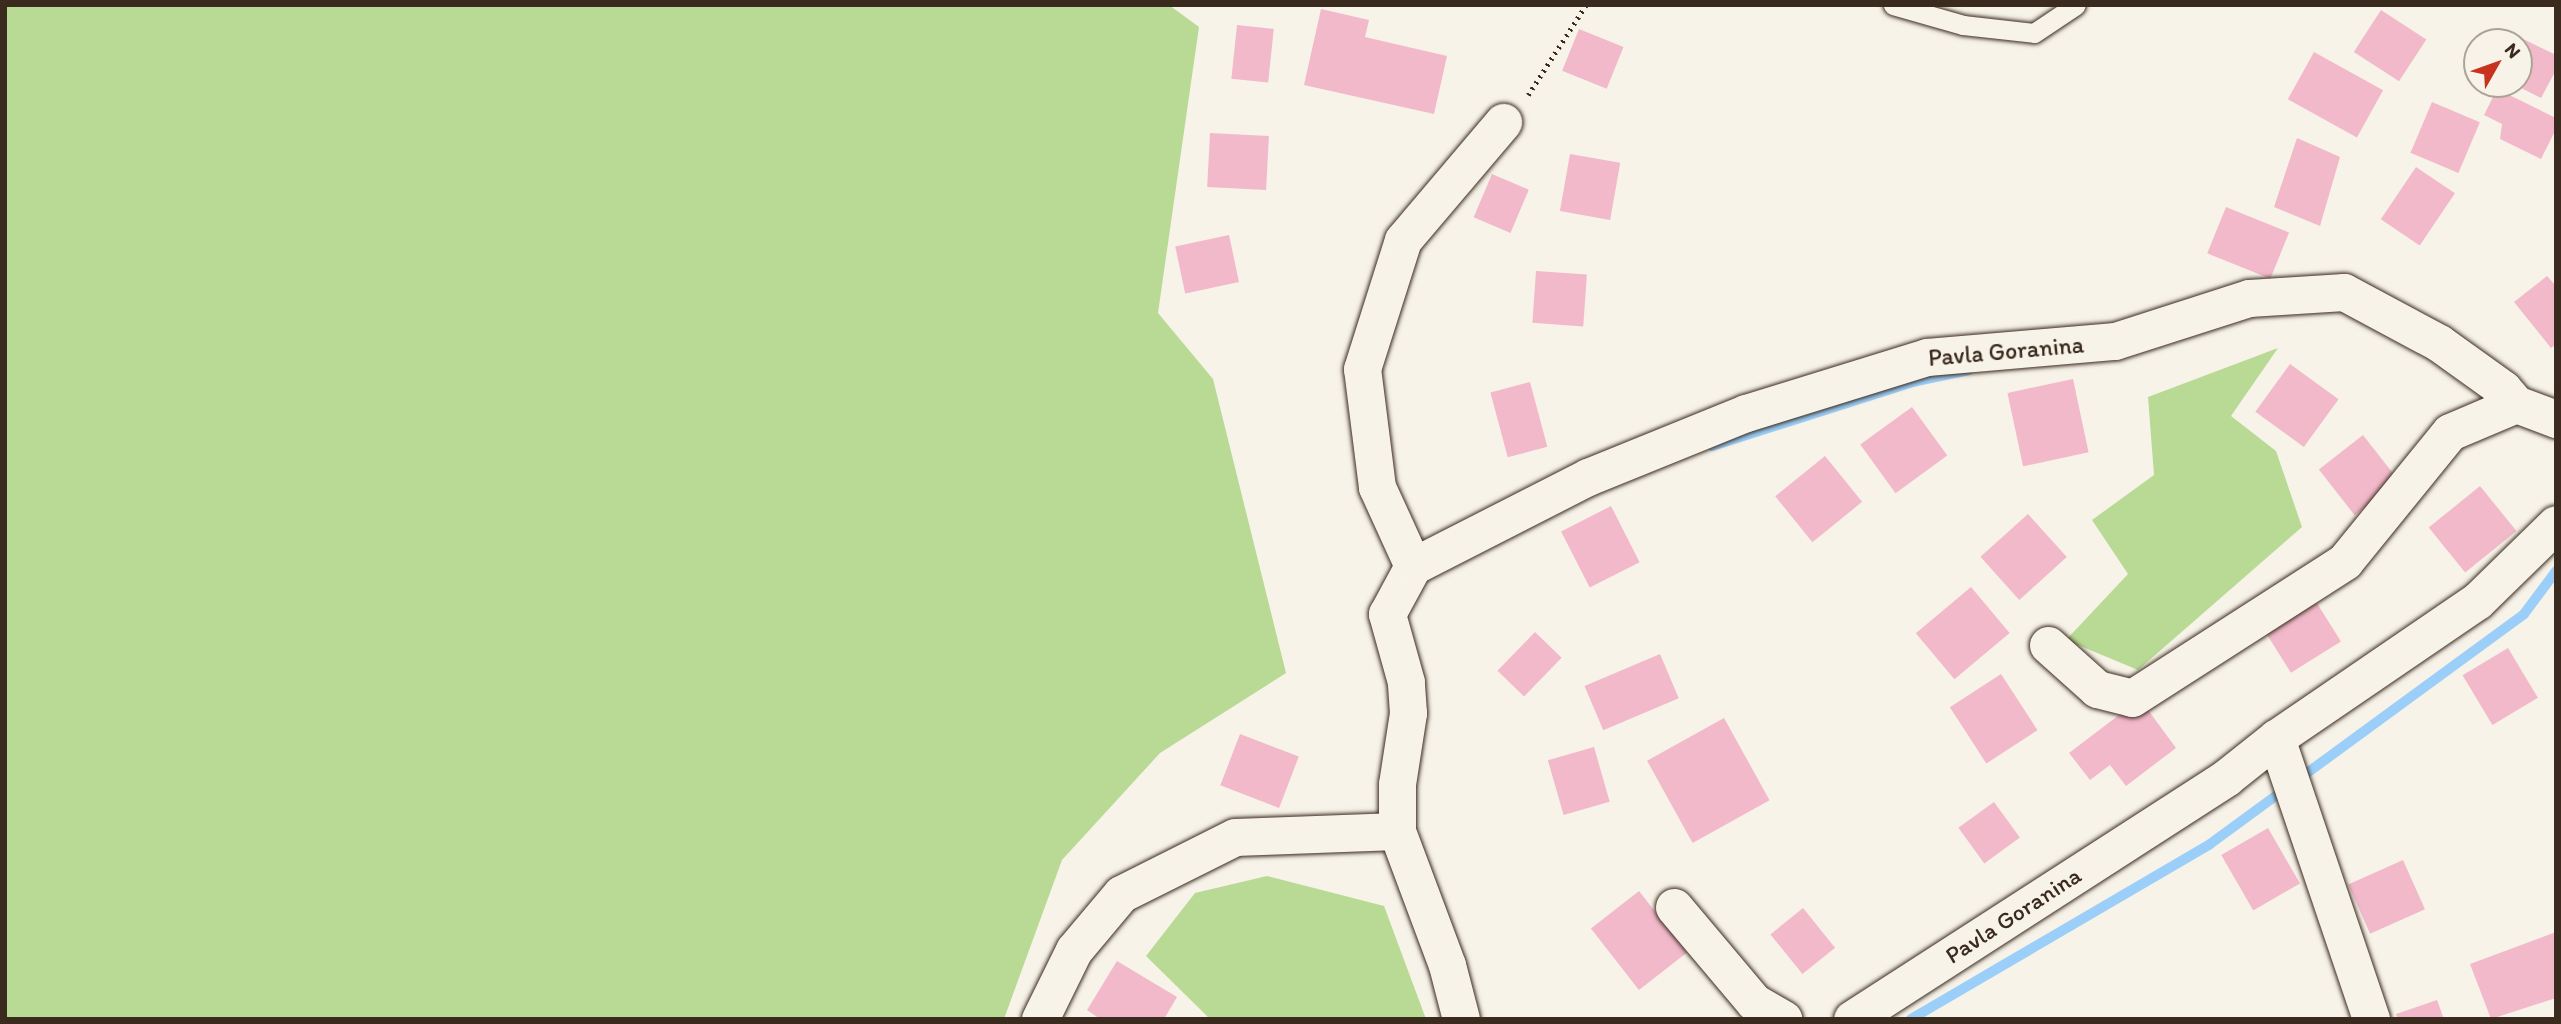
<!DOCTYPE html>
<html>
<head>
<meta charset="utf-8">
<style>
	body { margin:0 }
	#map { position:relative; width:2561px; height:1024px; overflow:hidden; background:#f7f3e8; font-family:Itim,sans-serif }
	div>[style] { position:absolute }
	.green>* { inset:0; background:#b9da94 }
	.stream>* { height:10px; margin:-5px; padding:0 5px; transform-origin:5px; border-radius:5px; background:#9bcff9 }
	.building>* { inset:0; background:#f2b9cb; transform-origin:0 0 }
	.path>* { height:4.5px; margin-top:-2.25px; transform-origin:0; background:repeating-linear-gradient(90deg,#3b2a1e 0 2px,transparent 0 7px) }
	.roads { filter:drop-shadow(0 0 2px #3b2a1e) drop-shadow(0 0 2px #3b2a1e) }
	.lane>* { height:19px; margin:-9.5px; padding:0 9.5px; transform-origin:9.5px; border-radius:9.5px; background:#f7f3e8 }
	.street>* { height:37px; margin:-18.5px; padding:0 18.5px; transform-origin:18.5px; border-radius:18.5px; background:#f7f3e8 }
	span { translate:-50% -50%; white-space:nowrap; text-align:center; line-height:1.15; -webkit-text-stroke:6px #f7f3e8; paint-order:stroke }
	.street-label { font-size:24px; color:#3b2a1e }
	.frame { position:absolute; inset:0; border:7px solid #3b2a1e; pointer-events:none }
	.north { position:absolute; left:2463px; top:28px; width:70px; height:70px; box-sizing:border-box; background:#f7f3e8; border:2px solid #aca397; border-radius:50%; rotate:50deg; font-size:19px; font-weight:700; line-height:28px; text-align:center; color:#3b2a1e }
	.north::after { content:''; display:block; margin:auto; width:24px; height:32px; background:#c8321e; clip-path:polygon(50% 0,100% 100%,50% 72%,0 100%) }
</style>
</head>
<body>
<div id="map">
	<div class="green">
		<div style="clip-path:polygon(5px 5px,1169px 5px,1199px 27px,1158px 313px,1213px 379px,1286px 673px,1160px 753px,1062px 860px,1004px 1019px,5px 1019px)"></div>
		<div style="clip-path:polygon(2278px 348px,2231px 416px,2276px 451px,2302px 527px,2138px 670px,2066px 640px,2128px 574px,2092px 520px,2154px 475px,2148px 397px)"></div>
		<div style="clip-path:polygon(1267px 876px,1384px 906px,1426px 1019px,1210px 1019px,1146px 956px,1195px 893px)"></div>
	</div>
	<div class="stream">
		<div style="left:1712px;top:446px;width:210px;rotate:-17.7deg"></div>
		<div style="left:1912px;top:382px;width:58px;rotate:-11.9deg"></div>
		<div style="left:1911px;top:1019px;width:346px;rotate:-30.3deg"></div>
		<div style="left:2210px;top:844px;width:389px;rotate:-36.2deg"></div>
		<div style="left:2524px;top:614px;width:54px;rotate:-53.3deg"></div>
	</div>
	<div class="building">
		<div style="clip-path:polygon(1321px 9px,1369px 20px,1365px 37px,1447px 56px,1434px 114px,1304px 85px)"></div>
		<div style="left:2381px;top:10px;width:54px;height:50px;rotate:33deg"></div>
		<div style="left:1237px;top:25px;width:37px;height:54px;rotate:6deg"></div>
		<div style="left:1579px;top:29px;width:48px;height:45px;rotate:22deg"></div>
		<div style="clip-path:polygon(2509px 32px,2556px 55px,2556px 70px,2541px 98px,2513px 84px,2519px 84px,2519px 42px,2504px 42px)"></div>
		<div style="left:2314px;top:52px;width:79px;height:54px;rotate:29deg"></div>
		<div style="clip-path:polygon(2497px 89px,2556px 118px,2556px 129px,2541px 159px,2500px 139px,2502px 124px,2484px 115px)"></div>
		<div style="left:2432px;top:102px;width:52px;height:55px;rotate:23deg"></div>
		<div style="left:1210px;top:133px;width:59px;height:54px;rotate:3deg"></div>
		<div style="clip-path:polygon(2297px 138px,2340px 157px,2320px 226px,2274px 207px)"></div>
		<div style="left:1570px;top:154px;width:51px;height:58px;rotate:10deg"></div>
		<div style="left:2416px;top:167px;width:47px;height:63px;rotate:34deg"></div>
		<div style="left:1492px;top:174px;width:40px;height:47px;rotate:23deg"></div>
		<div style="left:2226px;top:207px;width:68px;height:50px;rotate:22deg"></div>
		<div style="left:1229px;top:235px;width:48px;height:55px;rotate:78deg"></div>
		<div style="left:1536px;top:271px;width:51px;height:52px;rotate:4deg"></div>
		<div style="clip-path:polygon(2547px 276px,2556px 286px,2556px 344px,2551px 348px,2514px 302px)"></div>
		<div style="left:2290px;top:364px;width:60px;height:59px;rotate:36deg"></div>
		<div style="left:2073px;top:379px;width:75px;height:67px;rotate:78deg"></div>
		<div style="left:1530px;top:382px;width:67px;height:41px;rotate:75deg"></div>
		<div style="left:1912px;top:407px;width:60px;height:64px;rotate:54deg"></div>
		<div style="left:2363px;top:435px;width:58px;height:56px;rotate:52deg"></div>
		<div style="left:1825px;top:456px;width:59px;height:64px;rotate:51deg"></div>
		<div style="left:2480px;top:486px;width:58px;height:66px;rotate:51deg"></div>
		<div style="left:1611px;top:506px;width:63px;height:56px;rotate:63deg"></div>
		<div style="left:2028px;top:514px;width:58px;height:64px;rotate:48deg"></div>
		<div style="left:1971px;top:587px;width:60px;height:72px;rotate:50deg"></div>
		<div style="left:2315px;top:600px;width:49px;height:59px;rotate:58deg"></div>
		<div style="left:1535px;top:632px;width:37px;height:54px;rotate:44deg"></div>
		<div style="left:2508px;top:648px;width:58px;height:53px;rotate:59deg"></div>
		<div style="left:1660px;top:654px;width:48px;height:82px;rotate:67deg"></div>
		<div style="left:2001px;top:674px;width:67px;height:61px;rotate:57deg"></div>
		<div style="clip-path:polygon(2140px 699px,2176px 748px,2126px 786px,2110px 765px,2090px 780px,2069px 753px)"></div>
		<div style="left:1724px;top:718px;width:94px;height:88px;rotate:61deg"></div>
		<div style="left:1240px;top:734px;width:63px;height:55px;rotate:21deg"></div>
		<div style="left:1594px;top:747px;width:57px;height:48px;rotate:74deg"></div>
		<div style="left:1994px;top:802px;width:44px;height:44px;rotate:54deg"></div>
		<div style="left:2268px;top:828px;width:64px;height:54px;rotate:60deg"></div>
		<div style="left:2403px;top:860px;width:54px;height:60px;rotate:66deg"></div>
		<div style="left:1639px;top:891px;width:78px;height:61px;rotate:52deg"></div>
		<div style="left:1803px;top:908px;width:51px;height:42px;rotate:51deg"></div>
		<div style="clip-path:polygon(2556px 932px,2556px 998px,2491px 1019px,2470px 964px)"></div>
		<div style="clip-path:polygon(1117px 961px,1177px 997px,1164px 1019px,1100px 1019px,1087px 1010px)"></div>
		<div style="clip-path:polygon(2437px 1000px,2444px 1019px,2398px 1019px,2396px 1014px)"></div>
	</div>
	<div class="path">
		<div style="left:1528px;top:95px;width:107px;rotate:-57.2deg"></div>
	</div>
	<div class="roads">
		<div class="lane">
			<div style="left:1893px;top:5px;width:73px;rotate:15.9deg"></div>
			<div style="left:1963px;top:25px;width:71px;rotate:6.4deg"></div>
			<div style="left:2034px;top:33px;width:50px;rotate:-33.7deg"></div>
		</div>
		<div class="street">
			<div style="left:1413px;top:566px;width:87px;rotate:-114.5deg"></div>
			<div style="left:1377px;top:487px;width:119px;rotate:-97.2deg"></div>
			<div style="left:1362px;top:369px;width:135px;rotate:-72.4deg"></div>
			<div style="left:1403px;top:240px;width:155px;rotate:-49.7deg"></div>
			<div style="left:2048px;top:645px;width:66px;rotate:41.9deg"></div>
			<div style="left:2097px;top:689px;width:36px;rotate:14deg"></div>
			<div style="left:2132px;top:698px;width:253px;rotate:-32.7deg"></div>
			<div style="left:2345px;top:561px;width:166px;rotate:-50.9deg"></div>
			<div style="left:2450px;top:432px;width:72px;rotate:-23deg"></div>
			<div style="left:2516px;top:404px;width:43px;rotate:20.6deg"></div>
			<div style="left:2276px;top:738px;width:297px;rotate:71.3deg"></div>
			<div style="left:1674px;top:907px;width:124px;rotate:49.9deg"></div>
			<div style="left:1754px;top:1002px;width:34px;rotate:30deg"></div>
			<div style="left:1040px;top:1019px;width:77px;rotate:-63.8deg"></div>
			<div style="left:1074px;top:950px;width:73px;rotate:-50deg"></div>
			<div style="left:1121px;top:894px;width:127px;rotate:-26.6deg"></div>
			<div style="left:1235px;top:837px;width:162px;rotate:-2.1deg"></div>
			<div style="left:1461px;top:1019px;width:56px;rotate:-104.5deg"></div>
			<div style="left:1447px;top:965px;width:143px;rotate:-110.5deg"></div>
			<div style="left:1397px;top:831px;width:47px;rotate:-90deg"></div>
			<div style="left:1397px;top:784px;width:72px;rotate:-81.2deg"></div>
			<div style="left:1408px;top:713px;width:31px;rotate:-94deg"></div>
			<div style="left:1406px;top:682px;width:71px;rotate:-105.6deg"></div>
			<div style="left:1387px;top:614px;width:55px;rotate:-61.6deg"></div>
			<div style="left:1413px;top:566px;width:196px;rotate:-27deg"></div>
			<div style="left:1588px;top:477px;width:170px;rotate:-22.1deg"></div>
			<div style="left:1746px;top:413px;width:189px;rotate:-17.2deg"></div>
			<div style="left:1927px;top:357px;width:189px;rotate:-4.9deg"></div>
			<div style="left:2115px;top:341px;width:141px;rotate:-17.8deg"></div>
			<div style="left:2249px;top:298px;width:95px;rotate:-3.6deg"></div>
			<div style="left:2344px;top:292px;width:108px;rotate:28.2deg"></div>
			<div style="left:2439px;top:343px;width:79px;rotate:35.7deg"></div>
			<div style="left:2503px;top:389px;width:20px;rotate:49deg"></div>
			<div style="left:1852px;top:1019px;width:446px;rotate:-32.8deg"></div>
			<div style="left:2227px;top:777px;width:63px;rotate:-38.5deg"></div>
			<div style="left:2276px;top:738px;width:243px;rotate:-34.3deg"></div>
			<div style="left:2477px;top:601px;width:110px;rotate:-44.3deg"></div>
		</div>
	</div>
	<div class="street-label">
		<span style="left:2006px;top:351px;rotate:-5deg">Pavla Goranina</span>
		<span style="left:2013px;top:915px;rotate:-33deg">Pavla Goranina</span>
	</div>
	<div class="frame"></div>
	<div class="north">N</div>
</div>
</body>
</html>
